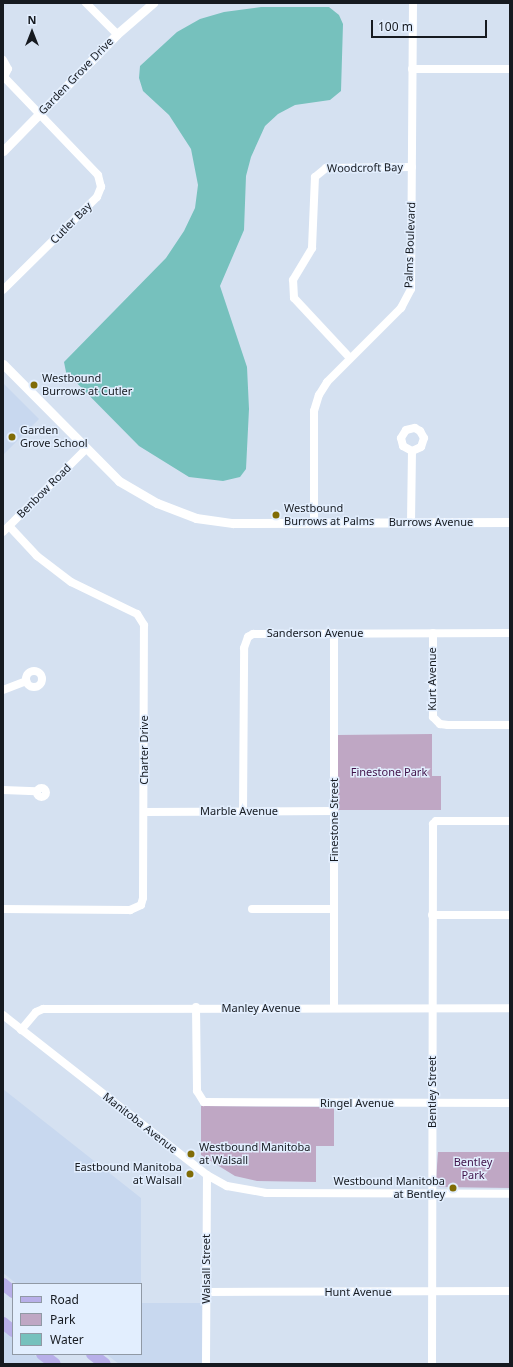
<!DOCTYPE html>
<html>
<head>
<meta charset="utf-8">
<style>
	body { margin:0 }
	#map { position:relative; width:513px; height:1367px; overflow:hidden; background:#d5e1f1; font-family:"Noto Sans",sans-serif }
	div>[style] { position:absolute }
	.built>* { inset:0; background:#c8d8ef }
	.green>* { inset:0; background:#bfa7c4 }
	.water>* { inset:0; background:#76c1bd }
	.minor>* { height:8px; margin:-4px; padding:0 4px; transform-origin:4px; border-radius:4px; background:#fff }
	.minor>.ring { margin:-4px; padding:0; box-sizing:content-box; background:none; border:8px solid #fff; border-radius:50% }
	.tertiary>* { height:9px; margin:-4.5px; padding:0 4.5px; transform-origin:4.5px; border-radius:4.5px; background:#fff }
	.primary>* { height:12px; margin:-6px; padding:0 6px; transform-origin:6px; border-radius:6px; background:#b8afe9 }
	.dots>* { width:11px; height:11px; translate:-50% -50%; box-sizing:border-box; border:2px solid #e2eefe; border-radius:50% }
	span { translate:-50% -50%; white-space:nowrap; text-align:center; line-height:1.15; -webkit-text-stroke:3px #e2eefe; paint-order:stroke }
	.street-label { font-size:11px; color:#161a20 }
	.poi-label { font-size:11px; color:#161a20 }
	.left { translate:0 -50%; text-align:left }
	.right { translate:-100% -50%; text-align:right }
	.park-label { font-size:11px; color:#401249 }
	.frame { position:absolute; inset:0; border:4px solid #161a20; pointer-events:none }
	.legend { position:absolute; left:12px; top:1283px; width:130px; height:72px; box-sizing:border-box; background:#e2eefe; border:1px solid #9099a5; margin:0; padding:5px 7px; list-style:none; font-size:12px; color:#161a20 }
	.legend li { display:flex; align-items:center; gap:8px; height:20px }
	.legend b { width:20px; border:1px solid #9099a5 }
	.north { position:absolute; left:12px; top:12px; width:40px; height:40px; -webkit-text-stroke:3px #e2eefe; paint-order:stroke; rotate:0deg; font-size:11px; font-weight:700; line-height:16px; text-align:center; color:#161a20 }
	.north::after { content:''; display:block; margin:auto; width:14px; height:18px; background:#161a20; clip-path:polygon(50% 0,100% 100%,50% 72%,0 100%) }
	.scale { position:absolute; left:371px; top:20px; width:116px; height:18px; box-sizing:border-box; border:2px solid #161a20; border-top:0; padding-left:5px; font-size:12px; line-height:14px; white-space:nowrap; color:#161a20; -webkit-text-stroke:3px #e2eefe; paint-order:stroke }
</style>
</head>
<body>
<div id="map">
	<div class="built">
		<div style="clip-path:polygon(3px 383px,39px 419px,3px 455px)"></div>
		<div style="clip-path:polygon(3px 1089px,141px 1198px,141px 1303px,204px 1303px,202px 1364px,119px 1364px,106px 1354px,141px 1354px,141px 1284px,17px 1284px,3px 1273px)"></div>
		<div style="clip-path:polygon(3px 1329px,13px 1338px,13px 1354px,33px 1354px,45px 1364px,3px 1364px)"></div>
	</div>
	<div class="green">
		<div style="clip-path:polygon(432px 734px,432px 776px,441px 776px,441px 810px,337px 810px,337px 735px)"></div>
		<div style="clip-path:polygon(201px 1106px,334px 1107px,334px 1146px,316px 1146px,316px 1182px,257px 1181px,235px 1176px,201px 1155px)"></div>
		<div style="clip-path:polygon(438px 1152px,510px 1152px,510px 1188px,439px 1187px,436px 1180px)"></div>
	</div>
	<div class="water">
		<div style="clip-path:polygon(261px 7px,329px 7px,339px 15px,343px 24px,341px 91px,330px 100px,295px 105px,278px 114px,265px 126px,251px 157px,246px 176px,244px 230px,220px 286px,247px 367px,249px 409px,246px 469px,240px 477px,223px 481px,189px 477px,139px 446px,66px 372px,64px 362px,166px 258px,184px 231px,195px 208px,198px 185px,191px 149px,169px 115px,143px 91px,139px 78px,140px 66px,177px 32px,200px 19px,224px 12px)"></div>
	</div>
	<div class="minor">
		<div style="left:86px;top:3px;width:44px;rotate:45deg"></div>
		<div style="left:3px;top:60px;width:10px;rotate:61deg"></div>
		<div style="left:8px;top:69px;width:11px;rotate:117deg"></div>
		<div style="left:412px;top:69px;width:98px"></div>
		<div style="left:3px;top:290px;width:132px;rotate:-44.7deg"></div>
		<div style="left:97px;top:197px;width:11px;rotate:-68deg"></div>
		<div style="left:101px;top:187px;width:12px;rotate:-104deg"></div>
		<div style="left:98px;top:175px;width:134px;rotate:-133.8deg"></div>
		<div style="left:350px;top:358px;width:82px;rotate:-133deg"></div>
		<div style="left:294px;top:298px;width:18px;rotate:-93deg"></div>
		<div style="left:293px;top:280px;width:37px;rotate:-59deg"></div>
		<div style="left:312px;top:248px;width:71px;rotate:-87.6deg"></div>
		<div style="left:315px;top:177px;width:14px;rotate:-39deg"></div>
		<div style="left:326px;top:168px;width:86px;rotate:-0.7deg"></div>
		<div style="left:411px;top:522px;width:71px;rotate:-89.2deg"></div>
		<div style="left:412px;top:451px;width:10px;rotate:-151deg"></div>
		<div style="left:403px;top:446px;width:8px;rotate:-104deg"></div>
		<div style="left:401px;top:438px;width:9px;rotate:-58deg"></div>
		<div style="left:406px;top:430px;width:9px;rotate:-13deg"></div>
		<div style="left:415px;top:428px;width:6px;rotate:31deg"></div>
		<div style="left:420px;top:431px;width:8px;rotate:60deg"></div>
		<div style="left:424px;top:438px;width:9px;rotate:108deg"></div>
		<div style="left:421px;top:447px;width:10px;rotate:156deg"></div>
		<div style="left:314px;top:523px;width:112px;rotate:-90deg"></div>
		<div style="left:314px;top:411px;width:17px;rotate:-73deg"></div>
		<div style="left:319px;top:395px;width:15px;rotate:-58deg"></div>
		<div style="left:327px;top:382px;width:105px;rotate:-45deg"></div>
		<div style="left:401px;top:308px;width:21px;rotate:-62deg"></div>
		<div style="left:411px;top:289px;width:286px;rotate:-89.6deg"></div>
		<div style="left:3px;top:532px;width:117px;rotate:-45deg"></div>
		<div style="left:334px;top:633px;width:375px;rotate:90deg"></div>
		<div style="left:433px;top:633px;width:84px;rotate:90deg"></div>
		<div style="left:433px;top:717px;width:10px;rotate:45deg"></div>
		<div style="left:440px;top:724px;width:8px;rotate:7deg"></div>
		<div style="left:448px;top:725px;width:62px"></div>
		<div class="ring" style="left:26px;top:671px;width:8px;height:8px"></div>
		<div style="left:3px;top:690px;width:25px;rotate:-21deg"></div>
		<div class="ring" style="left:36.5px;top:787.5px;width:1px;height:1px"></div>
		<div style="left:3px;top:790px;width:33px;rotate:2deg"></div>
		<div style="left:243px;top:811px;width:163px;rotate:-89.6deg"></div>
		<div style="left:244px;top:648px;width:12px;rotate:-70deg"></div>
		<div style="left:248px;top:637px;width:6px;rotate:-31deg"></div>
		<div style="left:253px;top:634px;width:257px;rotate:-0.2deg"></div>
		<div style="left:144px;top:812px;width:190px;rotate:-0.3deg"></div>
		<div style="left:3px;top:909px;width:127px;rotate:0.5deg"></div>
		<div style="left:130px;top:910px;width:12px;rotate:-24deg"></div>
		<div style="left:141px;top:905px;width:7px;rotate:-74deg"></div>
		<div style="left:143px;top:898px;width:273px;rotate:-89.8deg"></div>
		<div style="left:144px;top:625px;width:13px;rotate:-122deg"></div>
		<div style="left:137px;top:614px;width:73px;rotate:-154.1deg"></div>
		<div style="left:71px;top:582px;width:43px;rotate:-142.6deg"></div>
		<div style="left:37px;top:556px;width:41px;rotate:-133deg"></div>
		<div style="left:252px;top:909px;width:82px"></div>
		<div style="left:432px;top:915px;width:78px"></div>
		<div style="left:196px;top:1007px;width:84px;rotate:89.3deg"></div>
		<div style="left:197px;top:1091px;width:13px;rotate:58deg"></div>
		<div style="left:204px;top:1102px;width:306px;rotate:0.2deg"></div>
		<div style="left:3px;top:1015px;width:259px;rotate:38.1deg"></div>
		<div style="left:207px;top:1175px;width:23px;rotate:29deg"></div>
		<div style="left:227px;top:1186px;width:40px;rotate:10deg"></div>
		<div style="left:266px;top:1193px;width:244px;rotate:0.2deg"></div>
		<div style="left:21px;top:1030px;width:23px;rotate:-50deg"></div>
		<div style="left:36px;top:1012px;width:8px;rotate:-23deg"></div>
		<div style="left:43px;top:1009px;width:467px;rotate:-0.1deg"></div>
		<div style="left:206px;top:1292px;width:304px;rotate:-0.2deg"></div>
		<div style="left:206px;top:1364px;width:189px;rotate:-89.7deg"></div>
		<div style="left:432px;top:1364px;width:540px;rotate:-89.89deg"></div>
		<div style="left:433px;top:824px;width:4px;rotate:-45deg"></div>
		<div style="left:436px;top:821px;width:74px"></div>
	</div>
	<div class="tertiary">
		<div style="left:3px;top:151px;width:163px;rotate:-45.7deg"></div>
		<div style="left:117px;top:34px;width:48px;rotate:-40.7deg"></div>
		<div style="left:3px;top:364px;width:165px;rotate:45.2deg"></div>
		<div style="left:119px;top:481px;width:44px;rotate:30.1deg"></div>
		<div style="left:157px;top:503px;width:42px;rotate:21deg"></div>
		<div style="left:196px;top:518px;width:37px;rotate:8deg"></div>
		<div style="left:233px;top:523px;width:277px;rotate:-0.2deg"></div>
	</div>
	<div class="primary">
		<div style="left:3px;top:1284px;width:13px;rotate:39deg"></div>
		<div style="left:3px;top:1323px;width:13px;rotate:39deg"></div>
		<div style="left:42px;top:1354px;width:16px;rotate:38deg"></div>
		<div style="left:92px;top:1354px;width:16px;rotate:38deg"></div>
	</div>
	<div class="dots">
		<div style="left:34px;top:385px;background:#806c06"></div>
		<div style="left:12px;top:437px;background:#806c06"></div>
		<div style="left:276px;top:515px;background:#806c06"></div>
		<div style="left:191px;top:1154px;background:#806c06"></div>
		<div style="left:190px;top:1174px;background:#806c06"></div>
		<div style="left:453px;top:1188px;background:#806c06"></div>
	</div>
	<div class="street-label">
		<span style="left:76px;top:76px;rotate:-46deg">Garden Grove Drive</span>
		<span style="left:365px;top:168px;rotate:-1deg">Woodcroft Bay</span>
		<span style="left:71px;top:223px;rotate:-45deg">Cutler Bay</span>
		<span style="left:410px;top:245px;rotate:-88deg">Palms Boulevard</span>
		<span style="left:44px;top:491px;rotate:-45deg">Benbow Road</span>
		<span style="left:431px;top:522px">Burrows Avenue</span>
		<span style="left:315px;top:633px">Sanderson Avenue</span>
		<span style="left:432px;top:679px;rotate:-90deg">Kurt Avenue</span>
		<span style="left:144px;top:750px;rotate:-90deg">Charter Drive</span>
		<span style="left:239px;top:811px">Marble Avenue</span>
		<span style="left:334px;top:820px;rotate:-90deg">Finestone Street</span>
		<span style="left:261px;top:1008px">Manley Avenue</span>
		<span style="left:432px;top:1092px;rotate:-90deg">Bentley Street</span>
		<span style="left:357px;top:1103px">Ringel Avenue</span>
		<span style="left:140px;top:1123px;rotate:38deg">Manitoba Avenue</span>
		<span style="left:206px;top:1269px;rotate:-90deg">Walsall Street</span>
		<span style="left:358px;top:1292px">Hunt Avenue</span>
	</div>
	<div class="poi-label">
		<span class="left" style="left:42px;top:385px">Westbound<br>Burrows at Cutler</span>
		<span class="left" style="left:20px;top:437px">Garden<br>Grove School</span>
		<span class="left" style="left:284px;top:515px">Westbound<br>Burrows at Palms</span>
		<span class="left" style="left:199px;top:1154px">Westbound Manitoba<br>at Walsall</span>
		<span class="right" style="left:182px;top:1174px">Eastbound Manitoba<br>at Walsall</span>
		<span class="right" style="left:445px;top:1188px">Westbound Manitoba<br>at Bentley</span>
	</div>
	<div class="park-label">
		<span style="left:389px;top:772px">Finestone Park</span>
		<span style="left:473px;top:1169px">Bentley<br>Park</span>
	</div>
	<div class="frame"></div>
	<ul class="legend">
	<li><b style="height:5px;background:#b8afe9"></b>Road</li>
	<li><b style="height:11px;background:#bfa7c4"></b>Park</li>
	<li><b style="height:11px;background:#76c1bd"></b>Water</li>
	</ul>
	<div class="north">N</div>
	<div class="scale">100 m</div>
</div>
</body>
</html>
